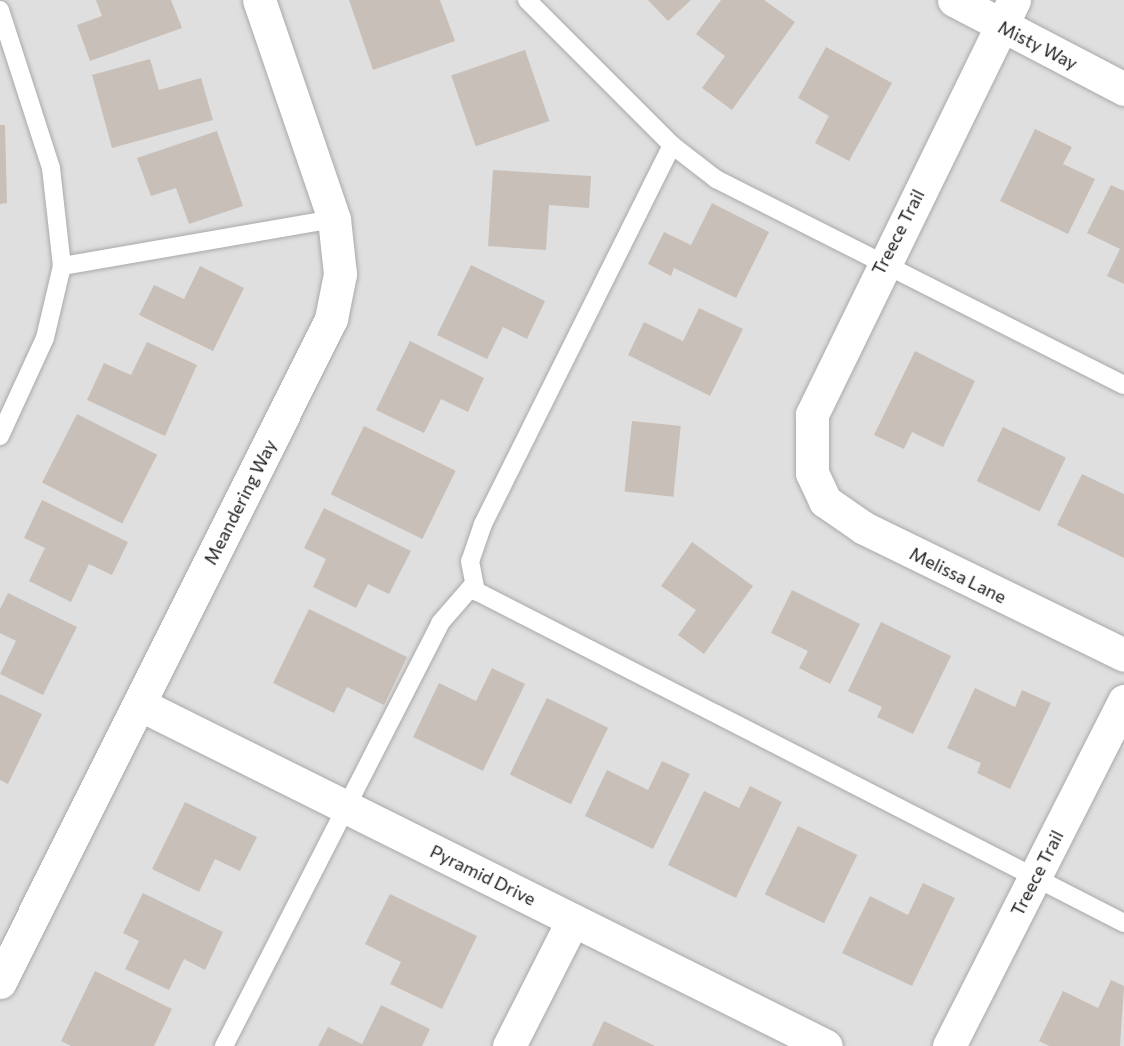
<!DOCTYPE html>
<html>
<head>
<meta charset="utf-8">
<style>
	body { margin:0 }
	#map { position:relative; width:1124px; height:1046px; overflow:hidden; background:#f2efe9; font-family:Commissioner,sans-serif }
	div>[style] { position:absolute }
	.residential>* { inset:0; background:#e0dfdf; transform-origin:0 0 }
	.building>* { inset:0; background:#c7bfb8; transform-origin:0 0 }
	.roads { filter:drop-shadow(0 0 2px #a9a9a9) drop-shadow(0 0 2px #a9a9a9) }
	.service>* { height:18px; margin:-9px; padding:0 9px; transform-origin:9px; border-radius:9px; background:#fff }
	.minor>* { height:33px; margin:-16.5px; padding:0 16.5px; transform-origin:16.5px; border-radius:16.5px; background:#fff }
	span { translate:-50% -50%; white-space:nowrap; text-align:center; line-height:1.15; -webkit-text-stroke:6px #fff; paint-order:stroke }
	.street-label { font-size:18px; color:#222 }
</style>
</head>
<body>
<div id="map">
	<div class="residential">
		<div style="left:0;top:0;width:1124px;height:1046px"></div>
	</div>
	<div class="building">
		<div style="clip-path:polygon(96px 0,171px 0,182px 28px,90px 61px,77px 25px,102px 16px)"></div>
		<div style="clip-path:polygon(349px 0,440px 0,455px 41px,373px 70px)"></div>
		<div style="clip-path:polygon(648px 0,691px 0,668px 21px)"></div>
		<div style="clip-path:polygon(721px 0,764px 0,795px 22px,732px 110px,702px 88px,725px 56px,696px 34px)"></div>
		<div style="clip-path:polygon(826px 47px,892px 83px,849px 161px,815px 143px,829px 116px,798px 98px)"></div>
		<div style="left:525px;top:50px;width:75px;height:78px;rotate:71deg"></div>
		<div style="clip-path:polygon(150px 59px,159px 90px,201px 78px,213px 120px,112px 148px,92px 75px)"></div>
		<div style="clip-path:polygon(0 125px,5px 125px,7px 203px,0 204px)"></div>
		<div style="clip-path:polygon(1035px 129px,1072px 147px,1063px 164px,1095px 179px,1068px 234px,1000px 201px)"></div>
		<div style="clip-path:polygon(217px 131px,243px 206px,189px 224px,176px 188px,151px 196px,137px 158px)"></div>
		<div style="clip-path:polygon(493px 170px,591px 176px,589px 208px,549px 205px,546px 250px,488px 246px)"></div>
		<div style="clip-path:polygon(1111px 185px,1124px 191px,1124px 284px,1107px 276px,1120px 249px,1087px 233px)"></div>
		<div style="clip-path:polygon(712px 203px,769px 232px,736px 298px,674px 268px,671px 276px,648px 264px,664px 232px,691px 245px)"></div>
		<div style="clip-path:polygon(471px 265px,545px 301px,527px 339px,503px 327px,487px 359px,437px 335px)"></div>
		<div style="clip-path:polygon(200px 266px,244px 288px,213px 351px,139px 315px,154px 285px,184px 299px)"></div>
		<div style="clip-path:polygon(699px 308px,743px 329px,710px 396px,628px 355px,644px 322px,683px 341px)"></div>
		<div style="clip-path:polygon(410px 341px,484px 378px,468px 412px,441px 399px,424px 433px,376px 410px)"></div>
		<div style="clip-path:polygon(147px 342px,197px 365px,165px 436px,87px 400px,104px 363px,131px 375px)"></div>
		<div style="clip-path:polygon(915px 351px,975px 381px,943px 447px,912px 432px,904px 449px,874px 435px)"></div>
		<div style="left:77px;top:414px;width:90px;height:77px;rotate:27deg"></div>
		<div style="left:632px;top:421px;width:49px;height:71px;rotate:6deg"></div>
		<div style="left:364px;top:426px;width:102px;height:76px;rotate:26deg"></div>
		<div style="left:1003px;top:427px;width:70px;height:60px;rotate:26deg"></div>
		<div style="clip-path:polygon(1082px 474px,1124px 494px,1124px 558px,1057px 525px)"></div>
		<div style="clip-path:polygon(42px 500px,128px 542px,112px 575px,89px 564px,71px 602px,29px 581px,45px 548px,24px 538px)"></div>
		<div style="clip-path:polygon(324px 508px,411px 551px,389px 594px,368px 584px,356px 608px,313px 587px,326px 559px,304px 548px)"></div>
		<div style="clip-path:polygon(692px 542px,753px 586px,704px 654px,678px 635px,696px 610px,661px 586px)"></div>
		<div style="clip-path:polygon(792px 590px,860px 624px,830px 684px,799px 668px,808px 651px,771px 633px)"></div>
		<div style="clip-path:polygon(8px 593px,77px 627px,43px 695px,0 674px,16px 641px,0 633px,0 609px)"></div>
		<div style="clip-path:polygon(309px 609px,407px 657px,384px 705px,347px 687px,334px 713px,273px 683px)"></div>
		<div style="clip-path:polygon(881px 622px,951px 656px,913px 734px,877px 717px,882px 707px,848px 691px)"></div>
		<div style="clip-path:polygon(492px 668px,525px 684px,483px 771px,413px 737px,439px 683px,476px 701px)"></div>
		<div style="clip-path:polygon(975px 688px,1015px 707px,1022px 690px,1051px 703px,1010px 789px,977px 773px,981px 763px,947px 748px)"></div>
		<div style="clip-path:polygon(0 694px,42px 714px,8px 784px,0 780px)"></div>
		<div style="left:547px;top:698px;width:68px;height:85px;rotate:26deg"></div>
		<div style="clip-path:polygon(662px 761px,690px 774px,653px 849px,585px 816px,607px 770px,648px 790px)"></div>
		<div style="clip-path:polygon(750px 786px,782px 802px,736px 898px,668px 865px,704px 791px,739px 808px)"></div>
		<div style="clip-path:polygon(185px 802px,257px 837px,240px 871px,215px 859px,199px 892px,152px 869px)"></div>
		<div style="left:798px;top:826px;width:66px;height:76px;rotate:26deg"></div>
		<div style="clip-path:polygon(923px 883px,955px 898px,912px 986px,842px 953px,870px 896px,908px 915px)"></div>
		<div style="clip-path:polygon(143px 893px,223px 932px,205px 970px,184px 959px,169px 990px,125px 969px,139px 941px,123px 933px)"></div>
		<div style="clip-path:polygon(390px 894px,477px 936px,442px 1009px,390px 984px,401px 962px,365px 944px)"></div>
		<div style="clip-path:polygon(95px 971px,172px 1009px,154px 1046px,71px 1046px,61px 1041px)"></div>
		<div style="clip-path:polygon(1111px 980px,1124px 986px,1120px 1046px,1049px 1046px,1039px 1041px,1063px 991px,1098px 1008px)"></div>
		<div style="clip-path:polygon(381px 1005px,430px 1029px,422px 1046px,318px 1046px,328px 1027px,362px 1044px)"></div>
		<div style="clip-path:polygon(604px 1021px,655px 1046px,592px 1046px)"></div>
	</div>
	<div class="roads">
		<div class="service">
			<div style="left:527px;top:0;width:205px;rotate:45deg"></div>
			<div style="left:672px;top:145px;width:56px;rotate:37.7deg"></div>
			<div style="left:716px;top:179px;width:457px;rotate:26.8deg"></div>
			<div style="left:0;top:10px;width:166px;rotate:72.1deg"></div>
			<div style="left:51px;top:168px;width:99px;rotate:83.6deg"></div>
			<div style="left:62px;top:266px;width:74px;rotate:103.3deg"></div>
			<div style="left:45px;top:338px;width:108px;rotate:114.7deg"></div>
			<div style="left:672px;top:145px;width:424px;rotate:116.5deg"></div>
			<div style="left:483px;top:524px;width:39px;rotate:109deg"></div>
			<div style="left:470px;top:561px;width:31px;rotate:79deg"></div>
			<div style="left:476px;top:591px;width:728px;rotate:27.13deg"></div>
			<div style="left:62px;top:266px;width:276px;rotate:-9.8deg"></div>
			<div style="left:224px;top:1046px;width:475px;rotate:-62.9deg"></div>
			<div style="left:440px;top:623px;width:50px;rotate:-49deg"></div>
		</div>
		<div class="minor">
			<div style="left:954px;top:0;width:192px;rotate:27.6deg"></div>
			<div style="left:1014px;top:0;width:461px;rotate:116deg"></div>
			<div style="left:812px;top:414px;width:59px;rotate:90deg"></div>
			<div style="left:812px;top:473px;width:31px;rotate:65deg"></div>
			<div style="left:825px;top:501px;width:47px;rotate:34.7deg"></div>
			<div style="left:864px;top:528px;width:289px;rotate:26deg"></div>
			<div style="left:139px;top:704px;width:767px;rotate:26.46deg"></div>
			<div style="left:0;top:982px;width:741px;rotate:-63.47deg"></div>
			<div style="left:331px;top:319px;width:46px;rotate:-78.7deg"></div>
			<div style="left:340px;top:274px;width:55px;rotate:-96.2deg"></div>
			<div style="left:334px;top:219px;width:231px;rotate:-108.9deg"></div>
			<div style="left:509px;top:1046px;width:141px;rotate:-63.1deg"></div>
			<div style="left:949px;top:1046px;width:387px;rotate:-63.1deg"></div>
		</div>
	</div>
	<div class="street-label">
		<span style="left:1038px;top:45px;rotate:27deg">Misty Way</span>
		<span style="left:898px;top:232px;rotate:-63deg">Treece Trail</span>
		<span style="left:240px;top:502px;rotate:-63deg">Meandering Way</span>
		<span style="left:958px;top:575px;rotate:26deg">Melissa Lane</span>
		<span style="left:1037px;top:873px;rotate:-63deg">Treece Trail</span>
		<span style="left:483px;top:875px;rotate:26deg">Pyramid Drive</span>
	</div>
</div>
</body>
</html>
